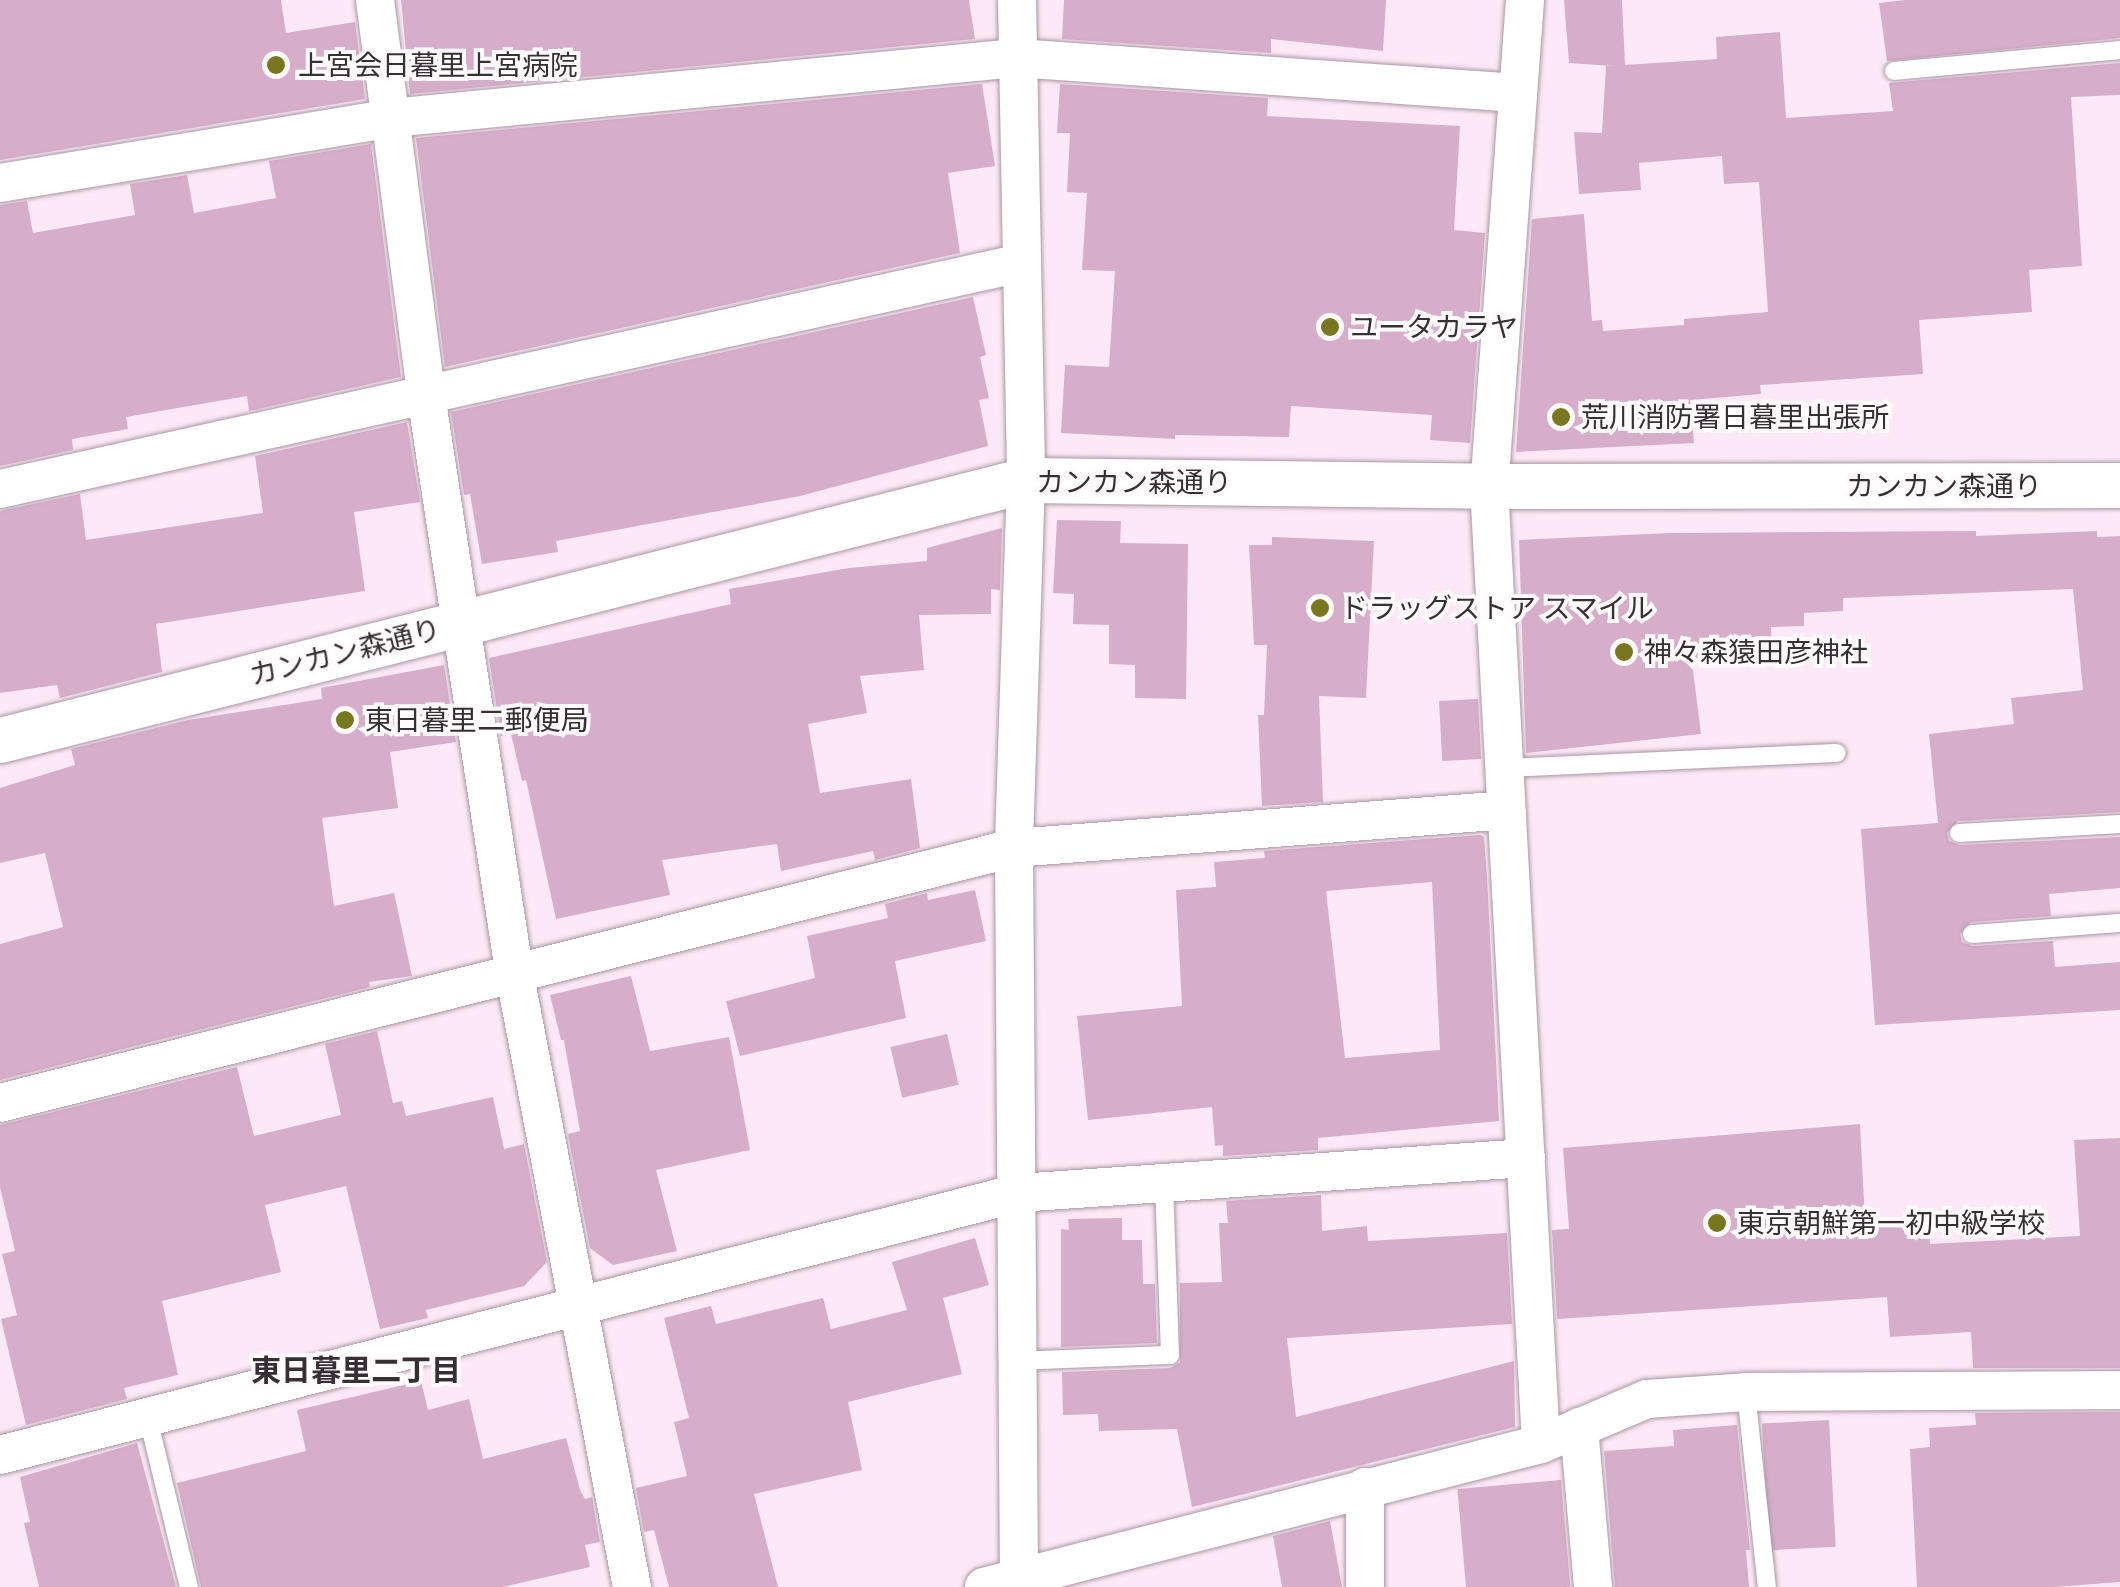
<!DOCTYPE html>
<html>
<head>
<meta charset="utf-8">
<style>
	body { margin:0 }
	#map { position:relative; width:2120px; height:1587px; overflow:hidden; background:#fce8f6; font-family:"IBM Plex Sans","Noto Sans JP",sans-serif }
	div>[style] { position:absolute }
	.building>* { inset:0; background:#d7aeca; transform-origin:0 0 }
	.roads { filter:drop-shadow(0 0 2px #aa97a4) drop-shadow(0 0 2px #aa97a4) }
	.service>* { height:18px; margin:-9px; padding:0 9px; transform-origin:9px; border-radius:9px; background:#fff }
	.minor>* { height:38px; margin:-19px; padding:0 19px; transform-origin:19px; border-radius:19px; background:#fff }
	.tertiary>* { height:45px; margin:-22.5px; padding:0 22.5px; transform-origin:22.5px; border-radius:22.5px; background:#fff }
	.dots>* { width:28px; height:28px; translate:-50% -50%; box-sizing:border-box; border:5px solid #fffbfd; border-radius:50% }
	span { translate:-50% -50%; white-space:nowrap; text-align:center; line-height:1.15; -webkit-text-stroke:8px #fffbfd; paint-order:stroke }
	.poi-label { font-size:28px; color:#372f34 }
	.left { translate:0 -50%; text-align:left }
	.street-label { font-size:28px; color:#372f34 }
	.neighbourhood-label { font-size:30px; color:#372f34; font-weight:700 }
</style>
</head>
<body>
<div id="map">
	<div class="building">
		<div style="clip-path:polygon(0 0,281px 0,286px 33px,355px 22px,365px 99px,0 160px)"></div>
		<div style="clip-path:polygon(401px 0,969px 0,975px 39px,410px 94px)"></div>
		<div style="clip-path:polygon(1064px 0,1386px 0,1383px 51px,1271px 39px,1271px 53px,1062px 39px)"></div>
		<div style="clip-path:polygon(1564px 0,1622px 0,1625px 65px,1717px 59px,1716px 37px,1780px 32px,1786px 118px,1893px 111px,1889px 83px,2120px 63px,2120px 95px,2071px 97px,2082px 266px,2029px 270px,2032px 312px,1919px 320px,1923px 374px,1760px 385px,1761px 394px,1690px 400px,1694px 443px,1516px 452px,1532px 219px,1584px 214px,1592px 321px,1602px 320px,1603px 331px,1684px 325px,1684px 319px,1768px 312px,1759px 182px,1724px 184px,1722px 156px,1639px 163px,1641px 190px,1579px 194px,1574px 132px,1602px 133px,1606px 66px,1613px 66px,1569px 63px)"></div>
		<div style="clip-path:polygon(1905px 0,2120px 0,2120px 38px,1887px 61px,1879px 3px)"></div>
		<div style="clip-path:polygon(982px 84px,995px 166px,948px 173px,960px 253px,445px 367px,416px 138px)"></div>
		<div style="clip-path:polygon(1060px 84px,1268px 98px,1267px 116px,1460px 126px,1454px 230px,1485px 233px,1470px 443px,1430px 440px,1432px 415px,1291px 406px,1289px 437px,1175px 435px,1175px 439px,1061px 433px,1065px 365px,1109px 367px,1115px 271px,1082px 270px,1087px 193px,1067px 192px,1070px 133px,1057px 133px)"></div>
		<div style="clip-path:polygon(371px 144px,401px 377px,249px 411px,247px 396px,126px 417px,128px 429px,72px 439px,73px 450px,0 466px,0 205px,27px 201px,33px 233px,135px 215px,130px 184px,187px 175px,194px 213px,276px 198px,269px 161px)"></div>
		<div style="clip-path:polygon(973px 297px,986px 355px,980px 357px,989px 398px,979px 400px,988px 446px,800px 496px,556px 541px,558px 552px,482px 564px,470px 494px,464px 495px,451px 412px)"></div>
		<div style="clip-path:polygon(407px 422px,420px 502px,354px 512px,365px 591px,156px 624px,162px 672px,60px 698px,57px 685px,0 693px,0 511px,80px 494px,86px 540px,263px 513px,255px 456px)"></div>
		<div style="clip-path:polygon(1057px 520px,1121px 521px,1120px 543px,1188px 544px,1186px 699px,1135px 698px,1135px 665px,1109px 664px,1109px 625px,1073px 624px,1074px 594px,1053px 593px)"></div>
		<div style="clip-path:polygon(1002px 528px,1000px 590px,991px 589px,991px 614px,919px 615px,924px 670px,860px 676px,867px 713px,808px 724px,820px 793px,911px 779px,920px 848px,875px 860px,873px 851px,781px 871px,777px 844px,662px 860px,670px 895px,556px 919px,526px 780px,522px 781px,511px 734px,501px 736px,489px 658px,731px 604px,729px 589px,849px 568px,927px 561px,927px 548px)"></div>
		<div style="clip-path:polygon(1976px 531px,1976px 536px,2097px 531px,2097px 537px,2120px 536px,2120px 812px,1958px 821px,1947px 833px,1949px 841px,1960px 845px,2120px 837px,2120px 888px,2049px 894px,2051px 916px,1971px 922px,1960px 934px,1962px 942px,1973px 946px,2053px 941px,2055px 967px,2120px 962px,2120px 1010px,1875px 1025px,1861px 829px,1938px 823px,1929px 734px,2014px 724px,2011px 698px,2083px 690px,2073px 589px,1843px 598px,1843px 611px,1804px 613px,1804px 626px,1771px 627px,1772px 659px,1692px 662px,1701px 734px,1526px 753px,1519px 540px,1669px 533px)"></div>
		<div style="clip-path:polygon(1272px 537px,1374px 541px,1366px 698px,1319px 696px,1323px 802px,1262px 806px,1258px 715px,1264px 715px,1267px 645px,1254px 645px,1249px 545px,1272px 545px)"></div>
		<div style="clip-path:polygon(444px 665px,456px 742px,390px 752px,398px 808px,322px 818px,334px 906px,394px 893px,412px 976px,369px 982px,370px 987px,0 1080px,0 944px,63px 927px,45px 853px,0 863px,0 788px,75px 765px,71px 749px,188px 720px,322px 699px,321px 688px)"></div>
		<div style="left:1478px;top:699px;width:60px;height:39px;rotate:87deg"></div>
		<div style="clip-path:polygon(evenodd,1480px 835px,1484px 837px,1487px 877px,1499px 1121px,1318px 1138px,1318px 1150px,1223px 1156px,1223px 1145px,1215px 1146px,1212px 1107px,1088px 1120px,1077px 1016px,1182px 1006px,1176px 890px,1216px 887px,1214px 862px,1265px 858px,1264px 851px,1480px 835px,1432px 882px,1440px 1050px,1345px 1058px,1326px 891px,1432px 882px)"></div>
		<div style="clip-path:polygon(975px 890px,986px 941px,895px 961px,906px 1018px,740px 1056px,726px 1001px,815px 978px,807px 936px,888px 918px,885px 904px,927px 893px,928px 900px)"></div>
		<div style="clip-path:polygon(631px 976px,650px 1051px,729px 1037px,750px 1150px,656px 1170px,677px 1251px,613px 1265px,590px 1248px,568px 1134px,580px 1131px,564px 1040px,561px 1040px,550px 995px)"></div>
		<div style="clip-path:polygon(377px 1031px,393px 1103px,402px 1101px,406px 1116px,493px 1097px,504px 1149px,524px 1144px,547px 1262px,524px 1286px,426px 1310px,428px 1318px,380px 1329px,346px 1186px,265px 1205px,281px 1272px,162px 1301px,178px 1375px,124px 1388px,127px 1399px,26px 1425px,1px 1319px,17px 1315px,2px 1254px,15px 1251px,0 1187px,0 1125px,237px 1067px,254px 1136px,341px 1115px,325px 1044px)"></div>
		<div style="left:947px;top:1034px;width:52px;height:58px;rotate:77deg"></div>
		<div style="clip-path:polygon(1860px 1124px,1865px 1221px,1929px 1218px,1930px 1244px,2080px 1236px,2074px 1140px,2120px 1138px,2120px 1368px,1973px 1368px,1971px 1332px,1890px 1337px,1887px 1297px,1557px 1319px,1552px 1230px,1569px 1229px,1563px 1148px)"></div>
		<div style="clip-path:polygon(1321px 1195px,1322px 1231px,1367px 1226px,1368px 1241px,1507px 1233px,1512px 1324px,1287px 1338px,1296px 1417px,1514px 1361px,1515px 1427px,1192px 1507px,1177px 1429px,1099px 1431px,1098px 1414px,1063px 1415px,1062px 1372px,1170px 1368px,1180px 1362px,1180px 1283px,1222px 1282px,1219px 1223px,1228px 1223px,1226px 1201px)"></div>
		<div style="clip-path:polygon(1122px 1218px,1122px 1240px,1142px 1240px,1143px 1284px,1155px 1284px,1157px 1343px,1061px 1347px,1061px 1229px,1069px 1230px,1068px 1219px)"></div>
		<div style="clip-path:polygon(975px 1238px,989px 1285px,943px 1298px,962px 1374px,848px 1402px,862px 1470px,754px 1494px,778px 1587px,669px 1587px,654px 1530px,644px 1532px,636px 1488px,687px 1476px,674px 1422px,689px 1418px,664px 1318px,711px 1306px,716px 1324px,823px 1298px,831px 1329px,907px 1310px,892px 1262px)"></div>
		<div style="clip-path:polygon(421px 1381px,428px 1410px,469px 1399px,483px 1459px,566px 1438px,580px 1490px,585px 1499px,592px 1497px,600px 1542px,585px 1545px,590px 1567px,503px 1587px,201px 1587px,177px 1483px,306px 1451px,297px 1410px)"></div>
		<div style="clip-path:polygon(2120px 1412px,2120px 1582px,2054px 1587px,1917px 1587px,1910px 1449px,1930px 1447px,1929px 1428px,1976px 1425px,1975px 1413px)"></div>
		<div style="left:1829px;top:1420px;width:127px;height:67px;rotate:87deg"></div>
		<div style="clip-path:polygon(1737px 1425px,1750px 1550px,1746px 1550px,1749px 1587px,1615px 1587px,1604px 1451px,1674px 1446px,1673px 1430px)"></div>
		<div style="clip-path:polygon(137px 1443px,176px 1587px,39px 1587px,24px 1523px,30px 1522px,20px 1477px)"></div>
		<div style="left:1561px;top:1480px;width:107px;height:104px;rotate:85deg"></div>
		<div style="clip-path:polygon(1330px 1521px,1342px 1587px,1282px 1587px,1273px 1536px)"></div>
	</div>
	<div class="roads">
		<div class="service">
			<div style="left:1894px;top:71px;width:227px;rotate:-5.3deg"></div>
			<div style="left:1505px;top:768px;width:332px;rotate:-2.6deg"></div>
			<div style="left:1959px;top:833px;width:161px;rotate:-3.2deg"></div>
			<div style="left:1972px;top:934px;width:148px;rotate:-4.3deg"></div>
			<div style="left:1018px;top:1361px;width:152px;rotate:-2.3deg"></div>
			<div style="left:1170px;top:1355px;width:172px;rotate:-92deg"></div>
			<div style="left:1746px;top:1392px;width:196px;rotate:83.9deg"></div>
			<div style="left:148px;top:1418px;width:174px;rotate:76.4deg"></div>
		</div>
		<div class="minor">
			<div style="left:375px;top:0;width:398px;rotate:82.6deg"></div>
			<div style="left:426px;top:395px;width:583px;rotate:81.31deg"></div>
			<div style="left:514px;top:971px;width:627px;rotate:79.16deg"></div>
			<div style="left:1017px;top:0;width:480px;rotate:88.9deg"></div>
			<div style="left:1026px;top:480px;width:368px;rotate:91.9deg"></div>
			<div style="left:1014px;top:848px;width:739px;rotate:89.61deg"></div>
			<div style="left:1525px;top:0;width:487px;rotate:94.2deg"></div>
			<div style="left:1489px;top:486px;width:959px;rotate:86.89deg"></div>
			<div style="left:0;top:183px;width:396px;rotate:-9.4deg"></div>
			<div style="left:391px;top:118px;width:628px;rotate:-5.48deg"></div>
			<div style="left:1016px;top:58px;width:503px;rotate:3.99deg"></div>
			<div style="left:0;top:489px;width:1046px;rotate:-12.48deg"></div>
			<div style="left:0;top:1103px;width:1046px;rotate:-14.12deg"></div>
			<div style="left:1014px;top:848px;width:494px;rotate:-4.4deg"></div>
			<div style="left:1579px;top:1427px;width:161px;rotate:85deg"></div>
			<div style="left:0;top:1455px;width:1051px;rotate:-14.43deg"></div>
			<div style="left:1018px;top:1193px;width:509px;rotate:-3.94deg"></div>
			<div style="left:984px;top:1587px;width:575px;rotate:-14.4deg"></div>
			<div style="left:1541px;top:1444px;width:115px;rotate:-23deg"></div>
			<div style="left:1647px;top:1399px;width:99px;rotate:-4deg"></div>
			<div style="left:1746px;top:1392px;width:374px;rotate:-0.3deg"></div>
			<div style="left:1365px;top:1587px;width:100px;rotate:-90deg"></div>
		</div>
		<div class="tertiary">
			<div style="left:0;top:740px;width:1058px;rotate:-14.22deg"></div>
			<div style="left:1026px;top:480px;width:463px;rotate:0.7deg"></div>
			<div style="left:1489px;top:486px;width:631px;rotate:-0.09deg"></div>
		</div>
	</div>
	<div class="dots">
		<div style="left:276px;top:65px;background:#76771e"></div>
		<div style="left:1330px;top:327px;background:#76771e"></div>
		<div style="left:1561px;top:417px;background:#76771e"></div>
		<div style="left:1320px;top:608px;background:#76771e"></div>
		<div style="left:1624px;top:652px;background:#76771e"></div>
		<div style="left:345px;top:720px;background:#76771e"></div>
		<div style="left:1717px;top:1223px;background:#76771e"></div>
	</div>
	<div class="poi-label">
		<span class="left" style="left:298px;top:65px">上宮会日暮里上宮病院</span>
		<span class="left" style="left:1350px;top:327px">ユータカラヤ</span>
		<span class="left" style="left:1581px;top:417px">荒川消防署日暮里出張所</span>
		<span class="left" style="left:1340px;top:608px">ドラッグストア スマイル</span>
		<span class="left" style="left:1644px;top:652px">神々森猿田彦神社</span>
		<span class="left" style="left:365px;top:720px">東日暮里二郵便局</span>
		<span class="left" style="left:1737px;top:1223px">東京朝鮮第一初中級学校</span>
	</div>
	<div class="street-label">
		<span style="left:1134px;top:482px">カンカン森通り</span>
		<span style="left:1944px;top:486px">カンカン森通り</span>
		<span style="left:345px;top:652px;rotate:-14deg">カンカン森通り</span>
	</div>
	<div class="neighbourhood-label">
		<span style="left:356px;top:1370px">東日暮里二丁目</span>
	</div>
</div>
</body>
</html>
